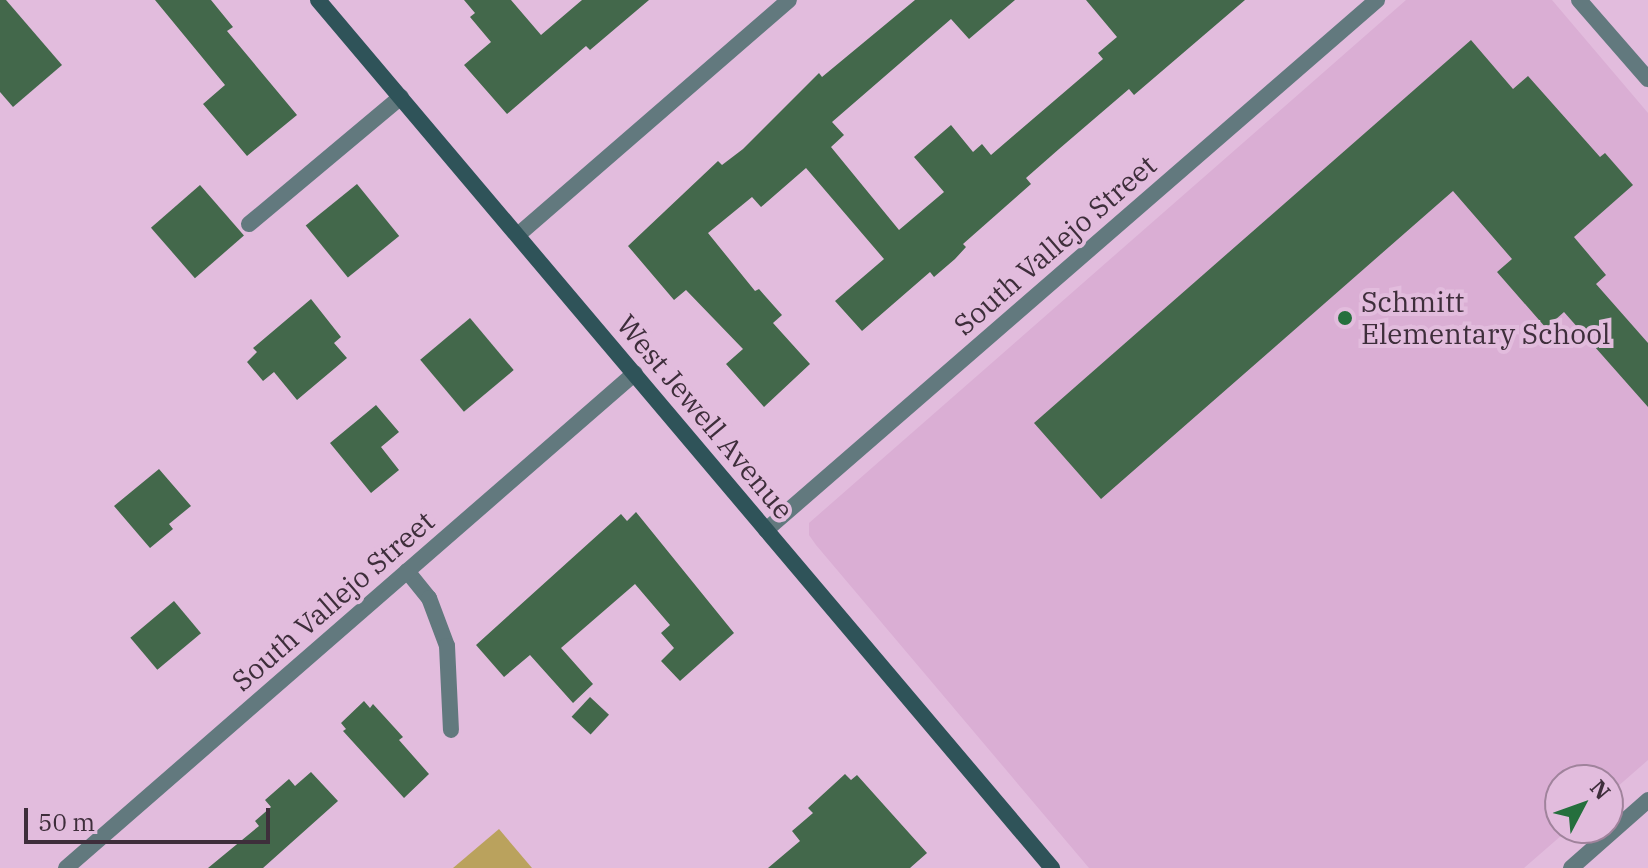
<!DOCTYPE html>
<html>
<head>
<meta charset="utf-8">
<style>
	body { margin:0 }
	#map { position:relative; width:1648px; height:868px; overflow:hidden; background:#e2bcdd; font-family:"IBM Plex Serif",serif }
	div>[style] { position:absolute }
	.built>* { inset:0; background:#daaed4 }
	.green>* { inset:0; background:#baa25d }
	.building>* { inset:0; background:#43684b; transform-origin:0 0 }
	.lane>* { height:16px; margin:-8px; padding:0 8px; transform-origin:8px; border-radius:8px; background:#62797e }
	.street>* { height:16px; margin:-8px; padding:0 8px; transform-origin:8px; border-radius:8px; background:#62797e }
	.secondary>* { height:16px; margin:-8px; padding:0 8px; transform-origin:8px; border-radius:8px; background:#2f5359 }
	.dots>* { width:22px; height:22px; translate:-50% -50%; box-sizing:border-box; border:4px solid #e2bcdd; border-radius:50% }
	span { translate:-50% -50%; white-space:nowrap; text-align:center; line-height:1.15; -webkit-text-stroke:8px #e2bcdd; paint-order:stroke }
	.street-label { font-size:28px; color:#3e2e3b }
	.poi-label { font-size:28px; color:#3e2e3b }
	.left { translate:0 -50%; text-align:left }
	.north { position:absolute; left:1544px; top:764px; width:80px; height:80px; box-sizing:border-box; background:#e2bcdd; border:2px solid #a0839c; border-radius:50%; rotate:49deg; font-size:22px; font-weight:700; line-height:32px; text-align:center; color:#3e2e3b }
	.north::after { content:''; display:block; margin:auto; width:28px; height:36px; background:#256f3d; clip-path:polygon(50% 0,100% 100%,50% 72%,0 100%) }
	.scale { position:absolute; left:24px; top:808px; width:246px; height:36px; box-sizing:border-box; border:4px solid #3e2e3b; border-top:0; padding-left:10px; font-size:24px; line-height:28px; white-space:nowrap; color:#3e2e3b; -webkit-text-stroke:6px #e2bcdd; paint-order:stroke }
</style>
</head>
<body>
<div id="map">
	<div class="built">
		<div style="clip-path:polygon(1406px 0,1552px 0,1648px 113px,1648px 760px,1608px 795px,1608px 780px,1560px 780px,1560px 828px,1570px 828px,1524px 868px,1089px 868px,816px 545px,809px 535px,809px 523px)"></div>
	</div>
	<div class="green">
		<div style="clip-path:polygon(499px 829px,532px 868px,453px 868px)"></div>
	</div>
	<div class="building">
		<div style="clip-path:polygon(0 0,6px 0,62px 65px,13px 107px,0 92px)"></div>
		<div style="clip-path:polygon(155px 0,211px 0,233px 27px,227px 31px,297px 115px,247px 156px,203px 104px,225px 85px)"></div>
		<div style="clip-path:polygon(464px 0,511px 0,541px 35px,582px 0,649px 0,590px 50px,586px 46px,507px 114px,464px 65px,491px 42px,470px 17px,475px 13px)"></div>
		<div style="clip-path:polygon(915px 0,1015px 0,969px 39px,951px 19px,832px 122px,844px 135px,831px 147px,899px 230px,944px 192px,914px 157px,951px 125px,973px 152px,982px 144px,991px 155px,1103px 59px,1098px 53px,1117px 37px,1086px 0,1245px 0,1134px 95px,1129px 89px,1059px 149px,1026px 178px,1031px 184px,963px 244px,966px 247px,955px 259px,934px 277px,930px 272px,862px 331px,835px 301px,884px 259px,806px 168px,761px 207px,752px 197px,708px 233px,755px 291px,759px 289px,782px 315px,773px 323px,810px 364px,764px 407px,726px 364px,743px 349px,686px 290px,674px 300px,628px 246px,718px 161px,722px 165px,743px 149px,819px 73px,822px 77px)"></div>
		<div style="clip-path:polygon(1471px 40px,1513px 89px,1528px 76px,1600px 157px,1605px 153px,1633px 185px,1574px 237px,1606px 275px,1596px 284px,1648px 343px,1648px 407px,1564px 312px,1546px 328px,1497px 272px,1512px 259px,1453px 191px,1101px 499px,1034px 423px)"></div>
		<div style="left:357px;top:184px;width:67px;height:66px;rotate:51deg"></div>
		<div style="left:200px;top:185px;width:67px;height:65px;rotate:49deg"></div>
		<div style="clip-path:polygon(311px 299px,341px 337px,334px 343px,347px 358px,297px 400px,274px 372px,263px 381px,247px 362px,257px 352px,253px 348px)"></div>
		<div style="left:470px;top:318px;width:68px;height:65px;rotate:50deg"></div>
		<div style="clip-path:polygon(376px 405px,399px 432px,381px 447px,399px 470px,371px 493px,330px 443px)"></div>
		<div style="clip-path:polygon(159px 469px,191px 506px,169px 524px,173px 529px,150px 548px,114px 506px)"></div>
		<div style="clip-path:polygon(636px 512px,734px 633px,680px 681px,661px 661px,674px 648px,661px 633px,670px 625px,635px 584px,561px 648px,593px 684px,573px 703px,530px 655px,504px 677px,476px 645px,621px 514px,627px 521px)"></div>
		<div style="left:174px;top:601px;width:42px;height:57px;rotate:50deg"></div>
		<div style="left:590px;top:697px;width:26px;height:27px;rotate:43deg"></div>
		<div style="clip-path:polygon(364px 701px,370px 708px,373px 704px,403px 737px,399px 740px,429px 774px,404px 798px,343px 731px,346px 729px,341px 723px)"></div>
		<div style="clip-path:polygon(311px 772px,338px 801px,263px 868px,208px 868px,259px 826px,255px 821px,271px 807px,265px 800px,289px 779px,295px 786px)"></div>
		<div style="clip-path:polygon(845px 774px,851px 780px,857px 775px,927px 853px,910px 868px,768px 868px,800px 841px,792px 831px,813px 813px,808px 808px)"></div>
	</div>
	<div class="lane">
		<div style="left:249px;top:224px;width:198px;rotate:-39.9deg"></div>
		<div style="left:407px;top:571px;width:35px;rotate:51deg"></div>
		<div style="left:429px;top:598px;width:51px;rotate:69.4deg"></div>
		<div style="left:447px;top:646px;width:84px;rotate:87.3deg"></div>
	</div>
	<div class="street">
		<div style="left:1579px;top:0;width:105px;rotate:48.9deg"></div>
		<div style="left:519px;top:234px;width:357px;rotate:-40.9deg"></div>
		<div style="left:766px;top:530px;width:809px;rotate:-40.94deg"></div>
		<div style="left:66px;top:868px;width:754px;rotate:-41.02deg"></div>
		<div style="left:1571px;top:868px;width:103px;rotate:-41.4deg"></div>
	</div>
	<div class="secondary">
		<div style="left:318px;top:0;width:1137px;rotate:49.78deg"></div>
	</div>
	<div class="dots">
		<div style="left:1345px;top:318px;background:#256f3d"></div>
	</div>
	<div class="street-label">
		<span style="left:1055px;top:245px;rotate:-41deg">South Vallejo Street</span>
		<span style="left:705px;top:417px;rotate:50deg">West Jewell Avenue</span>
		<span style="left:333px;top:601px;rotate:-41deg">South Vallejo Street</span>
	</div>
	<div class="poi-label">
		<span class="left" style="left:1361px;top:318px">Schmitt<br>Elementary School</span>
	</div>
	<div class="north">N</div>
	<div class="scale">50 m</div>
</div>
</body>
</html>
